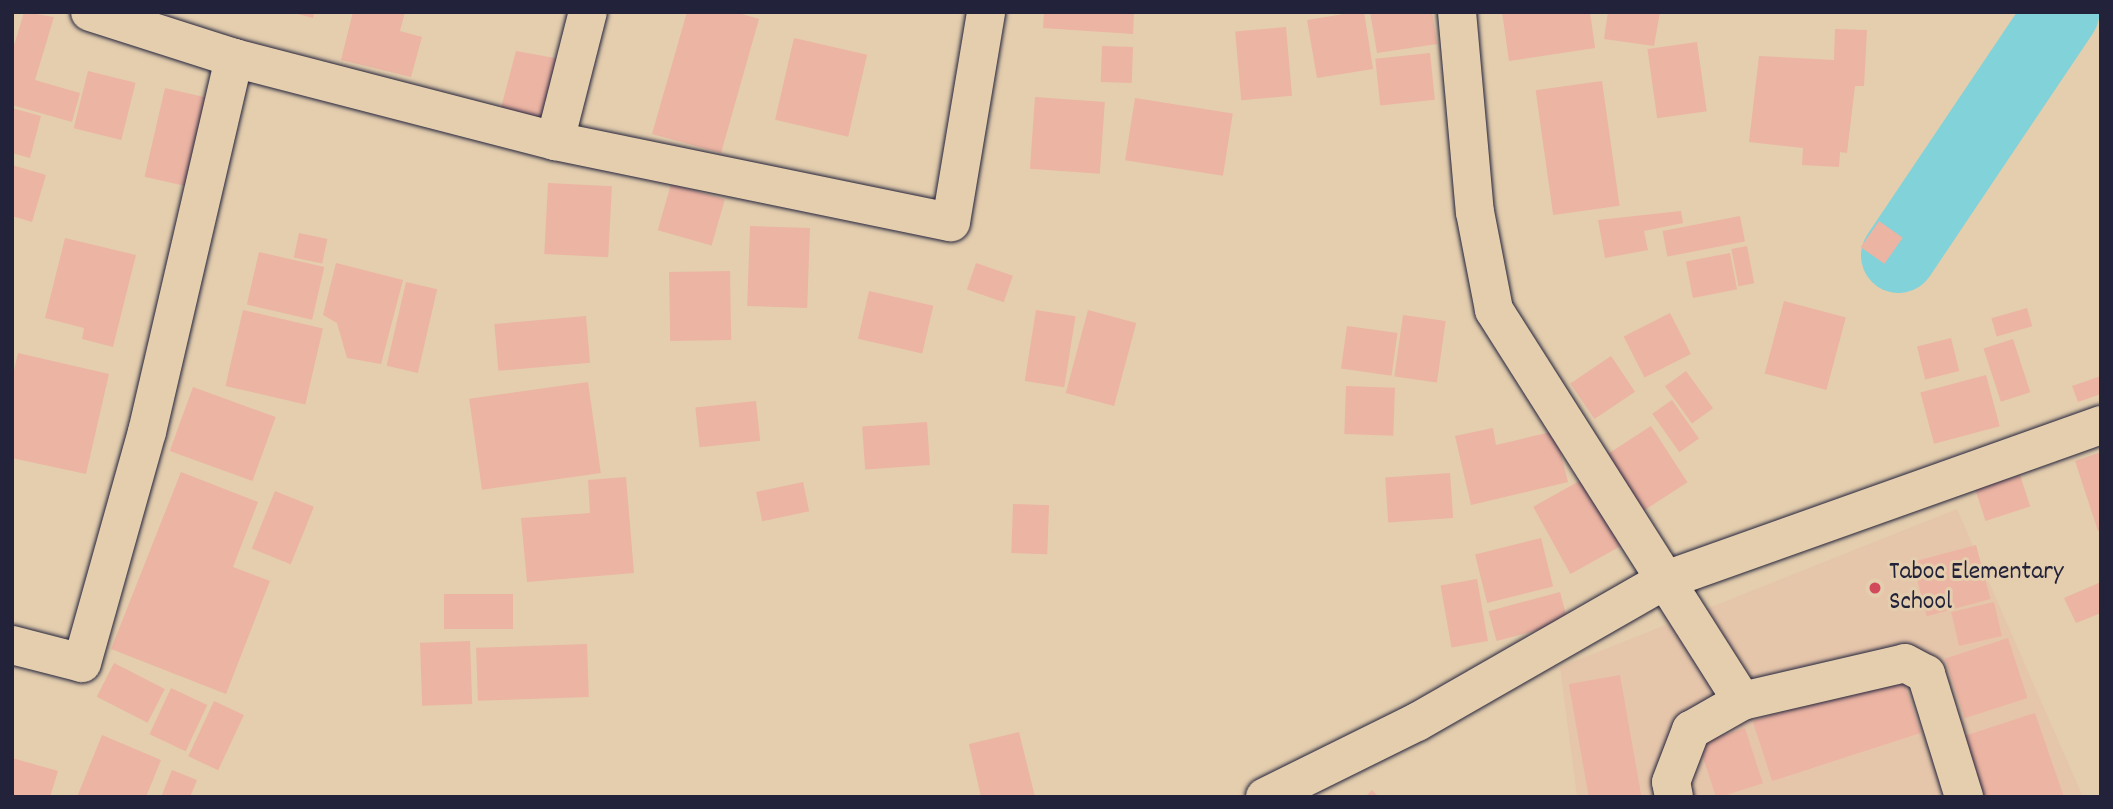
<!DOCTYPE html>
<html>
<head>
<meta charset="utf-8">
<style>
	body { margin:0 }
	#map { position:relative; width:2113px; height:809px; overflow:hidden; background:#e4ceae; font-family:Dekko,sans-serif }
	div>[style] { position:absolute }
	.built>* { inset:0; background:#e6c6ab }
	.river>* { height:75px; margin:-37.5px; padding:0 37.5px; transform-origin:37.5px; border-radius:37.5px; background:#81d2d9 }
	.building>* { inset:0; background:#ecb4a3; transform-origin:0 0 }
	.roads { filter:drop-shadow(0 0 2px #22223b) drop-shadow(0 0 2px #22223b) }
	.minor>* { height:38px; margin:-19px; padding:0 19px; transform-origin:19px; border-radius:19px; background:#e4ceae }
	.dots>* { width:19px; height:19px; translate:-50% -50%; box-sizing:border-box; border:4px solid #e4ceae; border-radius:50% }
	span { translate:-50% -50%; white-space:nowrap; text-align:center; line-height:1.15; -webkit-text-stroke:6px #e4ceae; paint-order:stroke }
	.poi-label { font-size:26px; color:#22223b }
	.left { translate:0 -50%; text-align:left }
	.frame { position:absolute; inset:0; border:14px solid #22223b; pointer-events:none }
</style>
</head>
<body>
<div id="map">
	<div class="built">
		<div style="clip-path:polygon(1957px 509px,2083px 797px,1577px 797px,1560px 667px)"></div>
	</div>
	<div class="river">
		<div style="left:1898px;top:255px;width:293px;rotate:-56.1deg"></div>
	</div>
	<div class="building">
		<div style="clip-path:polygon(24px 12px,54px 17px,35px 80px,80px 93px,72px 122px,12px 105px,12px 52px)"></div>
		<div style="clip-path:polygon(290px 12px,314px 12px,313px 18px)"></div>
		<div style="clip-path:polygon(353px 12px,405px 12px,400px 31px,422px 37px,411px 77px,341px 60px)"></div>
		<div style="clip-path:polygon(687px 12px,735px 12px,759px 19px,721px 153px,652px 134px)"></div>
		<div style="clip-path:polygon(1044px 12px,1134px 12px,1133px 34px,1043px 28px)"></div>
		<div style="clip-path:polygon(1356px 12px,1364px 12px,1373px 69px,1317px 78px,1307px 20px)"></div>
		<div style="clip-path:polygon(1370px 12px,1432px 12px,1437px 44px,1377px 53px)"></div>
		<div style="clip-path:polygon(1502px 12px,1590px 12px,1595px 48px,1509px 61px)"></div>
		<div style="clip-path:polygon(1608px 12px,1660px 12px,1654px 46px,1604px 39px)"></div>
		<div style="left:1286px;top:27px;width:69px;height:51px;rotate:85deg"></div>
		<div style="clip-path:polygon(1835px 29px,1867px 30px,1864px 86px,1855px 86px,1847px 153px,1840px 152px,1839px 167px,1802px 165px,1803px 148px,1749px 142px,1759px 56px,1834px 60px)"></div>
		<div style="left:794px;top:38px;width:75px;height:84px;rotate:13deg"></div>
		<div style="left:1697px;top:42px;width:70px;height:50px;rotate:82deg"></div>
		<div style="left:1102px;top:46px;width:31px;height:36px;rotate:2deg"></div>
		<div style="clip-path:polygon(516px 51px,566px 60px,556px 122px,501px 108px)"></div>
		<div style="left:1430px;top:53px;width:47px;height:55px;rotate:84deg"></div>
		<div style="left:88px;top:71px;width:49px;height:59px;rotate:14deg"></div>
		<div style="left:1602px;top:81px;width:126px;height:67px;rotate:82deg"></div>
		<div style="left:165px;top:88px;width:53px;height:91px;rotate:13deg"></div>
		<div style="left:1035px;top:97px;width:70px;height:72px;rotate:4deg"></div>
		<div style="left:1135px;top:98px;width:99px;height:63px;rotate:9deg"></div>
		<div style="clip-path:polygon(12px 108px,41px 116px,30px 158px,12px 153px)"></div>
		<div style="clip-path:polygon(12px 165px,46px 175px,32px 222px,12px 216px)"></div>
		<div style="left:548px;top:183px;width:64px;height:71px;rotate:3deg"></div>
		<div style="left:671px;top:184px;width:56px;height:48px;rotate:16deg"></div>
		<div style="clip-path:polygon(1681px 211px,1683px 223px,1644px 231px,1648px 250px,1605px 258px,1598px 220px)"></div>
		<div style="left:1740px;top:216px;width:26px;height:79px;rotate:79deg"></div>
		<div style="left:1879px;top:221px;width:29px;height:32px;rotate:35deg"></div>
		<div style="left:750px;top:226px;width:60px;height:80px;rotate:2deg"></div>
		<div style="left:299px;top:233px;width:29px;height:25px;rotate:12deg"></div>
		<div style="clip-path:polygon(65px 238px,136px 255px,113px 347px,82px 339px,84px 328px,45px 318px)"></div>
		<div style="left:1747px;top:246px;width:38px;height:16px;rotate:79deg"></div>
		<div style="left:259px;top:252px;width:67px;height:54px;rotate:13deg"></div>
		<div style="left:1730px;top:253px;width:37px;height:45px;rotate:79deg"></div>
		<div style="clip-path:polygon(336px 263px,403px 280px,381px 364px,347px 358px,337px 323px,323px 315px)"></div>
		<div style="left:976px;top:263px;width:39px;height:28px;rotate:19deg"></div>
		<div style="left:730px;top:271px;width:69px;height:61px;rotate:89deg"></div>
		<div style="left:406px;top:282px;width:32px;height:86px;rotate:13deg"></div>
		<div style="left:869px;top:291px;width:66px;height:49px;rotate:13deg"></div>
		<div style="left:1784px;top:301px;width:64px;height:75px;rotate:15deg"></div>
		<div style="left:2027px;top:308px;width:19px;height:37px;rotate:74deg"></div>
		<div style="left:243px;top:310px;width:82px;height:78px;rotate:13deg"></div>
		<div style="left:1036px;top:310px;width:40px;height:72px;rotate:9deg"></div>
		<div style="left:1088px;top:310px;width:50px;height:86px;rotate:15deg"></div>
		<div style="left:1670px;top:313px;width:46px;height:52px;rotate:63deg"></div>
		<div style="left:1403px;top:315px;width:43px;height:62px;rotate:8deg"></div>
		<div style="left:586px;top:316px;width:47px;height:92px;rotate:85deg"></div>
		<div style="left:1347px;top:326px;width:51px;height:43px;rotate:8deg"></div>
		<div style="left:1951px;top:338px;width:34px;height:35px;rotate:76deg"></div>
		<div style="left:2013px;top:339px;width:56px;height:31px;rotate:72deg"></div>
		<div style="clip-path:polygon(18px 353px,109px 374px,86px 474px,12px 458px,12px 379px)"></div>
		<div style="left:1611px;top:356px;width:43px;height:49px;rotate:56deg"></div>
		<div style="left:1686px;top:371px;width:46px;height:26px;rotate:54deg"></div>
		<div style="left:1986px;top:375px;width:53px;height:68px;rotate:75deg"></div>
		<div style="clip-path:polygon(2101px 376px,2101px 394px,2078px 402px,2072px 386px)"></div>
		<div style="left:588px;top:382px;width:92px;height:120px;rotate:82deg"></div>
		<div style="left:1346px;top:386px;width:49px;height:48px;rotate:2deg"></div>
		<div style="left:193px;top:387px;width:88px;height:68px;rotate:20deg"></div>
		<div style="left:1672px;top:400px;width:47px;height:24px;rotate:55deg"></div>
		<div style="left:756px;top:401px;width:40px;height:61px;rotate:84deg"></div>
		<div style="left:927px;top:422px;width:43px;height:65px;rotate:86deg"></div>
		<div style="left:1651px;top:426px;width:67px;height:53px;rotate:57deg"></div>
		<div style="clip-path:polygon(1493px 428px,1496px 445px,1555px 431px,1568px 482px,1471px 505px,1455px 436px)"></div>
		<div style="clip-path:polygon(2101px 452px,2101px 530px,2098px 531px,2075px 461px)"></div>
		<div style="clip-path:polygon(181px 472px,258px 502px,233px 567px,270px 581px,226px 694px,111px 649px)"></div>
		<div style="left:1450px;top:473px;width:45px;height:65px;rotate:86deg"></div>
		<div style="left:2020px;top:475px;width:33px;height:47px;rotate:72deg"></div>
		<div style="clip-path:polygon(626px 477px,634px 573px,527px 582px,521px 518px,590px 513px,588px 480px)"></div>
		<div style="left:1583px;top:479px;width:77px;height:57px;rotate:61deg"></div>
		<div style="left:803px;top:482px;width:30px;height:48px;rotate:78deg"></div>
		<div style="left:275px;top:491px;width:42px;height:62px;rotate:22deg"></div>
		<div style="left:1013px;top:504px;width:36px;height:49px;rotate:2deg"></div>
		<div style="left:1541px;top:538px;width:50px;height:68px;rotate:76deg"></div>
		<div style="left:1976px;top:545px;width:56px;height:66px;rotate:75deg"></div>
		<div style="left:1477px;top:579px;width:63px;height:37px;rotate:80deg"></div>
		<div style="clip-path:polygon(2101px 582px,2101px 613px,2076px 623px,2064px 598px)"></div>
		<div style="left:1560px;top:592px;width:31px;height:74px;rotate:75deg"></div>
		<div style="left:513px;top:594px;width:35px;height:69px;rotate:90deg"></div>
		<div style="left:1994px;top:602px;width:35px;height:44px;rotate:77deg"></div>
		<div style="left:2008px;top:638px;width:63px;height:66px;rotate:72deg"></div>
		<div style="left:470px;top:641px;width:63px;height:50px;rotate:88deg"></div>
		<div style="left:587px;top:644px;width:53px;height:111px;rotate:88deg"></div>
		<div style="left:114px;top:663px;width:57px;height:38px;rotate:27deg"></div>
		<div style="left:1901px;top:673px;width:63px;height:156px;rotate:72deg"></div>
		<div style="left:1620px;top:675px;width:124px;height:52px;rotate:80deg"></div>
		<div style="left:171px;top:688px;width:40px;height:51px;rotate:25deg"></div>
		<div style="left:214px;top:701px;width:33px;height:61px;rotate:25deg"></div>
		<div style="clip-path:polygon(2035px 713px,2064px 797px,1984px 797px,1964px 736px)"></div>
		<div style="left:1745px;top:728px;width:58px;height:49px;rotate:72deg"></div>
		<div style="clip-path:polygon(1019px 732px,1035px 797px,981px 797px,969px 744px)"></div>
		<div style="clip-path:polygon(102px 735px,161px 760px,146px 797px,77px 797px)"></div>
		<div style="clip-path:polygon(12px 758px,58px 771px,50px 797px,12px 797px)"></div>
		<div style="clip-path:polygon(172px 770px,197px 780px,190px 797px,161px 797px)"></div>
		<div style="clip-path:polygon(1372px 790px,1379px 797px,1365px 797px)"></div>
	</div>
	<div class="roads">
		<div class="minor">
			<div style="left:90px;top:12px;width:151px;rotate:17.7deg"></div>
			<div style="left:234px;top:58px;width:332px;rotate:14.5deg"></div>
			<div style="left:555px;top:141px;width:404px;rotate:11.6deg"></div>
			<div style="left:951px;top:222px;width:213px;rotate:-80.5deg"></div>
			<div style="left:1457px;top:12px;width:201px;rotate:84.9deg"></div>
			<div style="left:1475px;top:212px;width:100px;rotate:79deg"></div>
			<div style="left:1494px;top:310px;width:463px;rotate:57.6deg"></div>
			<div style="left:555px;top:141px;width:133px;rotate:-75.7deg"></div>
			<div style="left:12px;top:645px;width:72px;rotate:14.4deg"></div>
			<div style="left:82px;top:663px;width:240px;rotate:-74.3deg"></div>
			<div style="left:147px;top:432px;width:384px;rotate:-76.9deg"></div>
			<div style="left:1265px;top:797px;width:169px;rotate:-26.3deg"></div>
			<div style="left:1417px;top:722px;width:284px;rotate:-29.8deg"></div>
			<div style="left:1663px;top:581px;width:465px;rotate:-19.6deg"></div>
			<div style="left:1674px;top:797px;width:15px;rotate:-101deg"></div>
			<div style="left:1671px;top:782px;width:56px;rotate:-69deg"></div>
			<div style="left:1691px;top:730px;width:59px;rotate:-29.6deg"></div>
			<div style="left:1742px;top:701px;width:167px;rotate:-13.1deg"></div>
			<div style="left:1905px;top:663px;width:24px;rotate:28deg"></div>
			<div style="left:1926px;top:674px;width:129px;rotate:72.8deg"></div>
		</div>
	</div>
	<div class="dots">
		<div style="left:1875px;top:588px;background:#d1495b"></div>
	</div>
	<div class="poi-label">
		<span class="left" style="left:1889px;top:588px">Taboc Elementary<br>School</span>
	</div>
	<div class="frame"></div>
</div>
</body>
</html>
